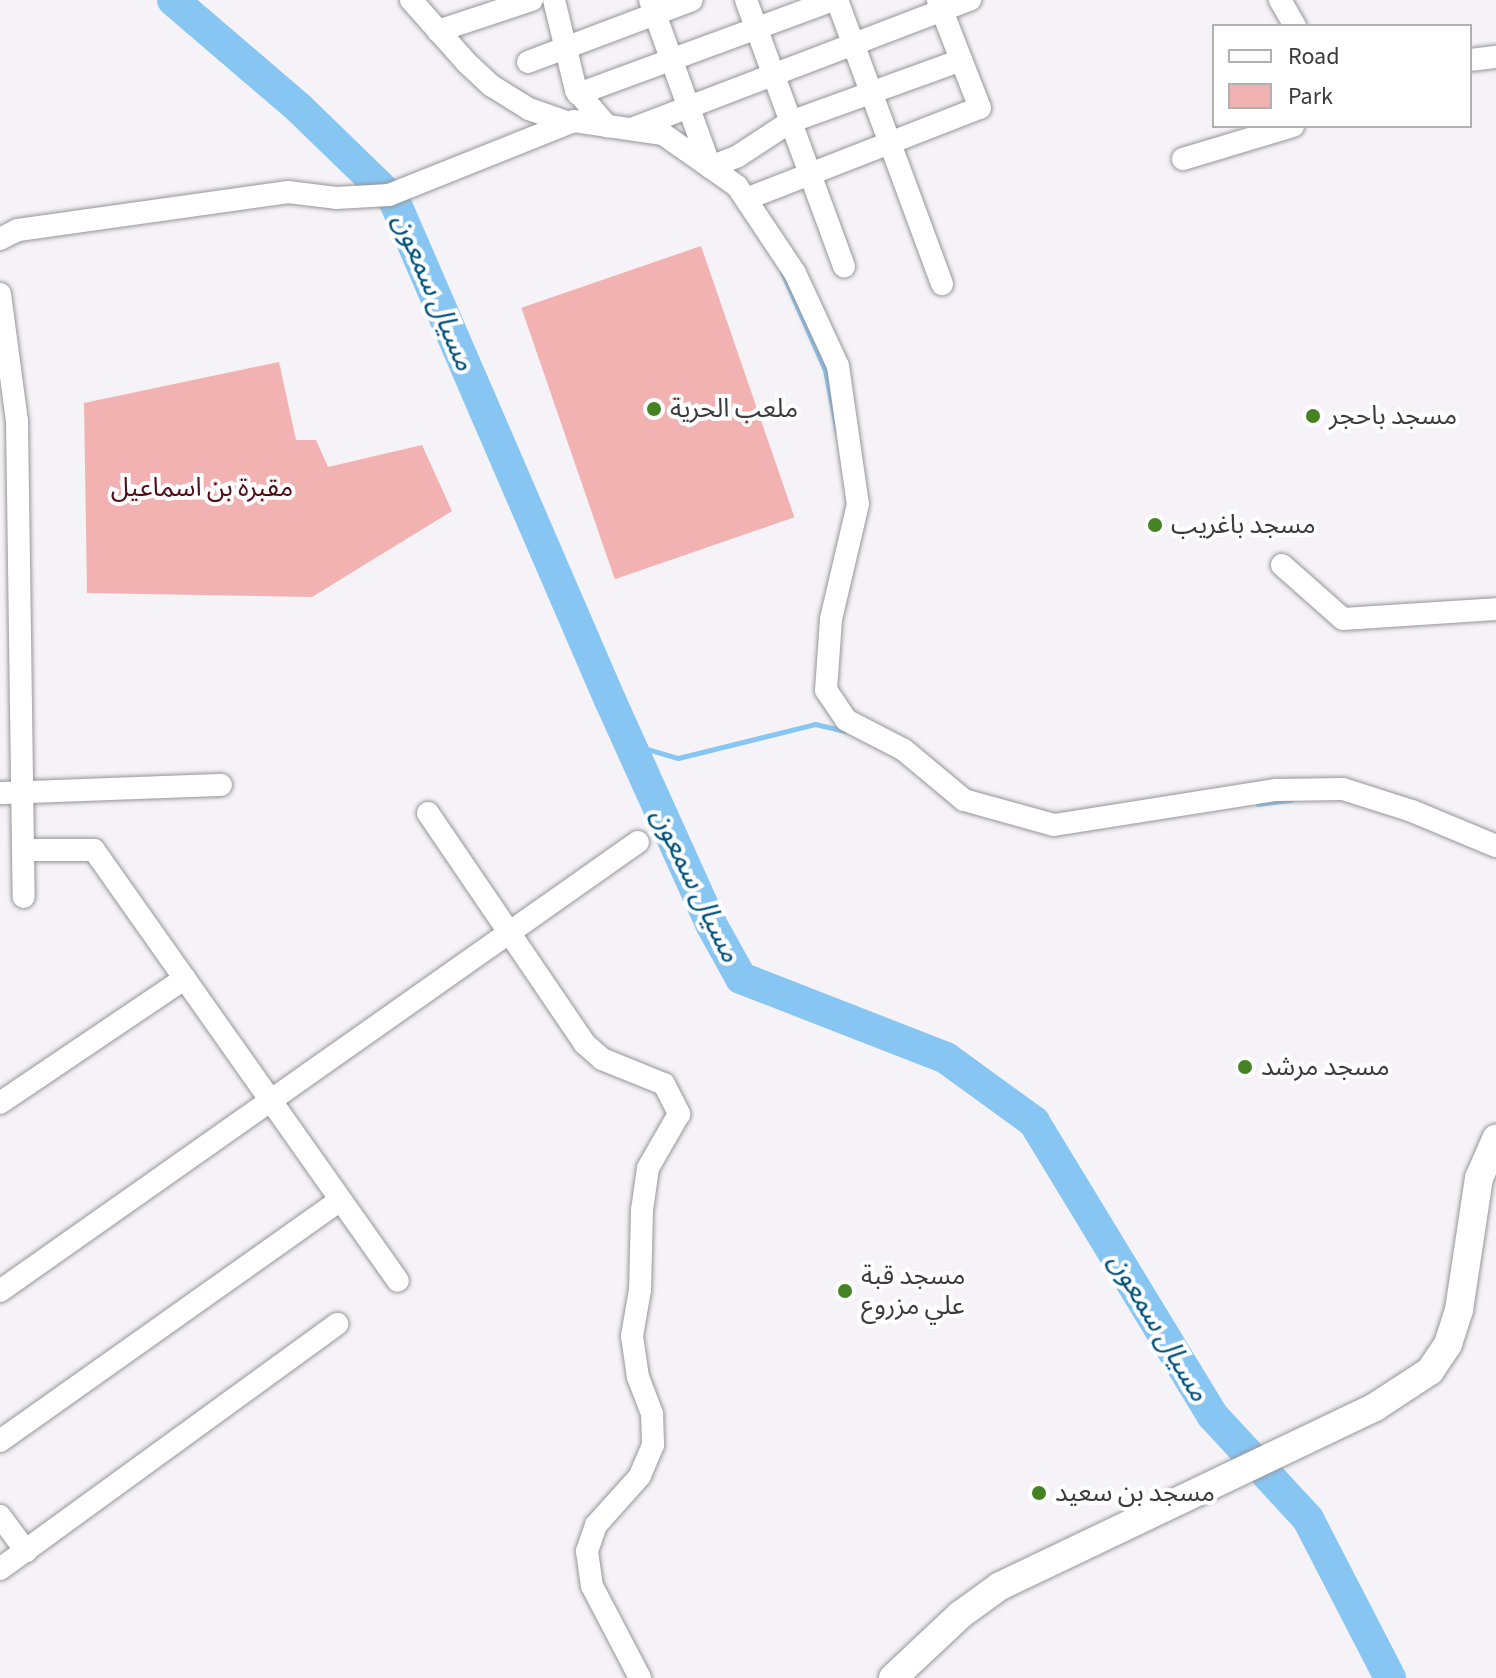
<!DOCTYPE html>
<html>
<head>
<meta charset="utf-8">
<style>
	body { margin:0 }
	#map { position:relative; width:1496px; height:1678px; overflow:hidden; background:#f5f3f7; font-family:"Source Sans 3","Noto Sans Arabic",sans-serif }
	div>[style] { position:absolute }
	.green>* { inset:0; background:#f2b2b2; transform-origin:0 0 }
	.stream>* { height:5px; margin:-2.5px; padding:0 2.5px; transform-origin:2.5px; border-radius:2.5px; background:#87c6f3 }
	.river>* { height:32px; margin:-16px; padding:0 16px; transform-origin:16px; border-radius:16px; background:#87c6f3 }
	.roads { filter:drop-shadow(0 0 2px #979599) drop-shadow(0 0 2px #979599) }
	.minor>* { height:22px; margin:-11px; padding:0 11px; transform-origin:11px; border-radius:11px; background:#fff }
	.major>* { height:28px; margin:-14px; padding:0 14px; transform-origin:14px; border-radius:14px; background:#fff }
	.dots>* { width:22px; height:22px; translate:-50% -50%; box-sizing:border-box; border:4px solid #fff; border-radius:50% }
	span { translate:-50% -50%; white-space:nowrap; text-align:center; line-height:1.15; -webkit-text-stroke:8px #fff; paint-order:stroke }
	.poi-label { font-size:26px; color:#3c3b3d }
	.left { translate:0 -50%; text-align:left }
	.park-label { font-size:26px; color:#500d16 }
	.water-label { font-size:28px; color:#00517a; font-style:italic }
	.legend { position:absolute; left:1212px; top:24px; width:260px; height:104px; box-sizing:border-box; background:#fff; border:2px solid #b1b1b1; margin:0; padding:10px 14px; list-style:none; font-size:24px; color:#3c3b3d }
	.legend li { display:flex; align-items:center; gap:16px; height:40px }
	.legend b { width:40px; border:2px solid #b1b1b1 }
</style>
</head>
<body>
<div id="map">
	<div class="green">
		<div style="left:701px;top:246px;width:287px;height:190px;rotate:71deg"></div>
		<div style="clip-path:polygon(279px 362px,296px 440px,316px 440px,328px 467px,422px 445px,452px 511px,312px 597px,87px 593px,84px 403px)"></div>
	</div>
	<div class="stream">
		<div style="left:782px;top:272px;width:107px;rotate:66.3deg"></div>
		<div style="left:825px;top:370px;width:63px;rotate:79deg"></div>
		<div style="left:630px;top:744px;width:50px;rotate:16.3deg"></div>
		<div style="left:678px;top:758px;width:141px;rotate:-13.9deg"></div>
		<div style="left:815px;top:724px;width:31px;rotate:13deg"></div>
		<div style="left:1258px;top:804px;width:33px;rotate:-7deg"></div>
	</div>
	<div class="river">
		<div style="left:173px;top:0;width:167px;rotate:40.6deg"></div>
		<div style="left:300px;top:109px;width:131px;rotate:44.1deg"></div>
		<div style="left:394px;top:200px;width:545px;rotate:66.64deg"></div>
		<div style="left:610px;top:700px;width:246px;rotate:65.7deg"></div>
		<div style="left:711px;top:924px;width:62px;rotate:60.9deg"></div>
		<div style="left:741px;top:978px;width:220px;rotate:21.3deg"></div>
		<div style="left:946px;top:1058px;width:109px;rotate:36deg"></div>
		<div style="left:1034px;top:1122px;width:344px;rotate:58.7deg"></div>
		<div style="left:1213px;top:1416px;width:140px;rotate:47.3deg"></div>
		<div style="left:1308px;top:1519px;width:179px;rotate:62.7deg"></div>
	</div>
	<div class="roads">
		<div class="minor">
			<div style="left:411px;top:0;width:84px;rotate:48.4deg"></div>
			<div style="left:467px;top:63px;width:34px;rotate:43deg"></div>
			<div style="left:492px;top:86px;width:44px;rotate:31.9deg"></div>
			<div style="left:529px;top:109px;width:42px;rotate:19.3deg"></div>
			<div style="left:554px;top:0;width:93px;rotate:76.3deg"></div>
			<div style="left:576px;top:90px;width:48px;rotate:49.3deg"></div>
			<div style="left:650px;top:0;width:177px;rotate:70.2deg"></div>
			<div style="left:710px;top:167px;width:30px;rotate:-21deg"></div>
			<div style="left:738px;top:156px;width:62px;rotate:-33.2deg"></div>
			<div style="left:790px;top:122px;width:182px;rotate:-19.9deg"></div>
			<div style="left:746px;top:0;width:284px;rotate:69.8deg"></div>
			<div style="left:837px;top:0;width:303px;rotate:69.7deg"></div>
			<div style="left:1280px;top:0;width:30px;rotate:60deg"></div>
			<div style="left:438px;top:31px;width:99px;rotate:-18.3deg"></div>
			<div style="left:1470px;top:60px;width:26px;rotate:-7deg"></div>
			<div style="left:528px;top:62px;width:175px;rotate:-20.7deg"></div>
			<div style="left:578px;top:94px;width:273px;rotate:-20.2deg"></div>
			<div style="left:634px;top:128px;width:360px;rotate:-20.9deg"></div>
			<div style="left:1183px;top:159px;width:115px;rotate:-16.7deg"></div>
			<div style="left:746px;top:199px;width:251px;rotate:-21.3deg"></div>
			<div style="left:980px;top:108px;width:116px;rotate:-111.3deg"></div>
			<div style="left:0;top:239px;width:20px;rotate:-27deg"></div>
			<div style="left:18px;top:230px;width:273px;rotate:-8deg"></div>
			<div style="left:288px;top:192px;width:48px;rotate:7.1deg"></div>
			<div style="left:336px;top:198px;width:53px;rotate:-3.2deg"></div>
			<div style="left:389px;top:195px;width:199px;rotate:-21.8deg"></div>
			<div style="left:574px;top:121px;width:90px;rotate:8.3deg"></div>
			<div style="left:663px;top:134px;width:90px;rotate:35.1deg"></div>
			<div style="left:737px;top:186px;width:105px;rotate:56.3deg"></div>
			<div style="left:795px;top:273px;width:102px;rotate:65.2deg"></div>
			<div style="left:838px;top:366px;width:139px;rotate:81.8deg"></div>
			<div style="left:858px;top:504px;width:118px;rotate:103.2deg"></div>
			<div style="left:831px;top:619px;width:71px;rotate:94deg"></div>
			<div style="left:826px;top:690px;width:36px;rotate:56deg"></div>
			<div style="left:846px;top:720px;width:65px;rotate:27.3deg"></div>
			<div style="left:904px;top:750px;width:78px;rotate:39.8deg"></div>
			<div style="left:964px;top:800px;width:93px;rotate:15.5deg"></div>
			<div style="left:1054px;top:825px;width:225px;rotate:-9deg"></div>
			<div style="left:1276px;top:790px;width:67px;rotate:-0.9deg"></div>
			<div style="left:1343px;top:789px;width:72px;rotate:17.7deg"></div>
			<div style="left:1412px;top:811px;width:91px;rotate:22.6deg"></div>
			<div style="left:0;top:294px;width:128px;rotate:82.4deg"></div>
			<div style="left:17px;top:421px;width:476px;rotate:89.2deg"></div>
			<div style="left:1282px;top:565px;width:81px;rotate:41.5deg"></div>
			<div style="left:1343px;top:619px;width:153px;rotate:-3.7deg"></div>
			<div style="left:0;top:793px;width:221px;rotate:-2.1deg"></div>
			<div style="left:428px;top:813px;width:279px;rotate:55.8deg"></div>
			<div style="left:585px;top:1044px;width:23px;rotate:41deg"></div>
			<div style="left:602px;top:1059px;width:67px;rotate:22deg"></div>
			<div style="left:664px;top:1084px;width:34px;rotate:63deg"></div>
			<div style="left:679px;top:1114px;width:62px;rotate:119.9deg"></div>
			<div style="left:648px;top:1168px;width:42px;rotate:98.1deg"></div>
			<div style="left:642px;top:1210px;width:80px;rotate:91.4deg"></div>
			<div style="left:640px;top:1290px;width:47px;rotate:99.9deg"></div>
			<div style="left:632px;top:1336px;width:41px;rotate:81.7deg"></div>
			<div style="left:638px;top:1377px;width:40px;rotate:69deg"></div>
			<div style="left:652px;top:1414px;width:31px;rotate:88deg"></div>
			<div style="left:653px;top:1445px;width:34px;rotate:113deg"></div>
			<div style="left:640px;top:1476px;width:66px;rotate:131.9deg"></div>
			<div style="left:596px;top:1525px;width:28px;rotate:109deg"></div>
			<div style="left:587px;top:1551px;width:35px;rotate:82deg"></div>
			<div style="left:592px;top:1586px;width:104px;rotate:62.4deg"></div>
			<div style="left:24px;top:850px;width:70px"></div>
			<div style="left:94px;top:850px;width:527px;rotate:54.8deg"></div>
			<div style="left:0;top:1103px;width:223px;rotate:-34deg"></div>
			<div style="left:0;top:1291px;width:780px;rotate:-35.14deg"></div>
			<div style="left:0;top:1441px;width:417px;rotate:-35.3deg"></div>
			<div style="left:0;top:1516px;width:44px;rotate:53.4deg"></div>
			<div style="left:0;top:1569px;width:417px;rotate:-36deg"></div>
		</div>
		<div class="major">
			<div style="left:893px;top:1678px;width:92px;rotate:-43.2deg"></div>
			<div style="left:960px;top:1615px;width:49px;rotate:-35.9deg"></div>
			<div style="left:1000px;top:1586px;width:416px;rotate:-25.5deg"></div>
			<div style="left:1375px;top:1407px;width:66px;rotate:-33.2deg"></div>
			<div style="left:1430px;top:1371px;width:32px;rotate:-56deg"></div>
			<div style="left:1448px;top:1344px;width:36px;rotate:-72deg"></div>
			<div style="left:1459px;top:1310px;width:134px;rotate:-81.4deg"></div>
			<div style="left:1479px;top:1178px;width:43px;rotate:-66.4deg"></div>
		</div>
	</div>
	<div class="dots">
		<div style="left:654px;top:409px;background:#458221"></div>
		<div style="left:1313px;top:416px;background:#458221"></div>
		<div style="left:1155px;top:525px;background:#458221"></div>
		<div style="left:1245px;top:1067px;background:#458221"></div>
		<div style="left:845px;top:1291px;background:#458221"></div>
		<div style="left:1039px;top:1493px;background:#458221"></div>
	</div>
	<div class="poi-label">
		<span class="left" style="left:670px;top:409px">ملعب الحرية</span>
		<span class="left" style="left:1329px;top:416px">مسجد باحجر</span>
		<span class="left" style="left:1171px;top:525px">مسجد باغريب</span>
		<span class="left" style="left:1261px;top:1067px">مسجد مرشد</span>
		<span class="left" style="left:861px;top:1291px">مسجد قبة<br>علي مزروع</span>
		<span class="left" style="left:1055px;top:1493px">مسجد بن سعيد</span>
	</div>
	<div class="park-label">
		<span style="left:202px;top:488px">مقبرة بن اسماعيل</span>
	</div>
	<div class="water-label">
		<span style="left:434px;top:292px;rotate:67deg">مسيال سمعون</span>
		<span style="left:696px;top:885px;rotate:64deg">مسيال سمعون</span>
		<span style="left:1159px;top:1327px;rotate:59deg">مسيال سمعون</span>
	</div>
	<ul class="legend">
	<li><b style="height:10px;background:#fff"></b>Road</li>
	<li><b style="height:22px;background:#f2b2b2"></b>Park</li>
	</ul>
</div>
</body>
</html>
